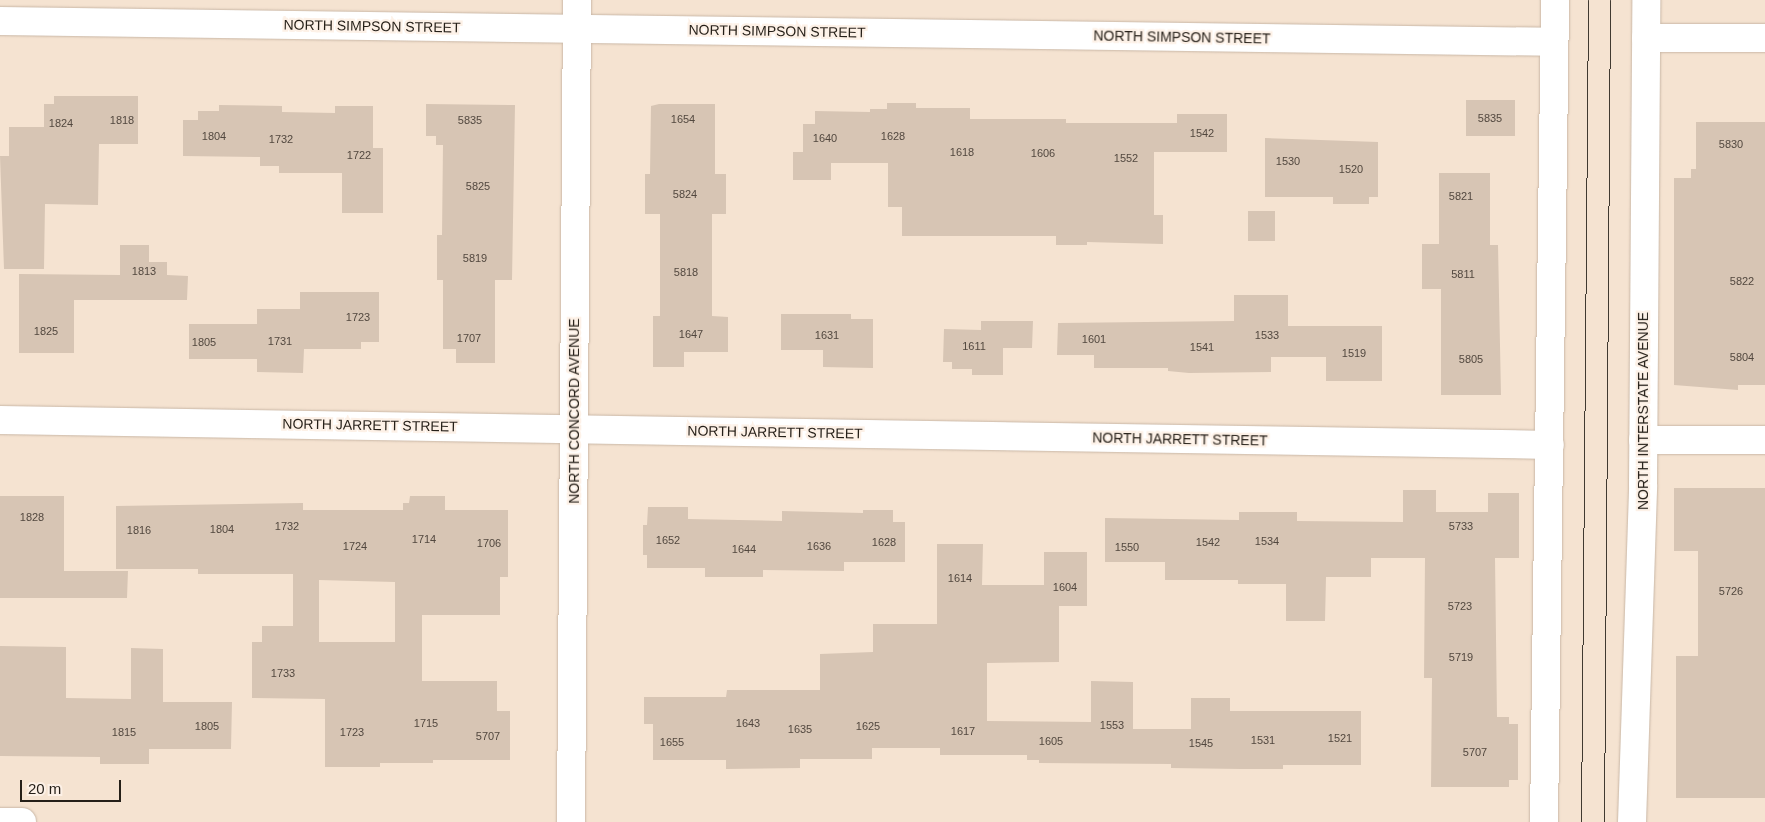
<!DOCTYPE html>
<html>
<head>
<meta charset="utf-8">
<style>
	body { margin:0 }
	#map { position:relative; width:1765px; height:822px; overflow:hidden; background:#f5e3d1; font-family:Arial,sans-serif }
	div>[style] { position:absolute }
	.building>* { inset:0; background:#d7c5b4; transform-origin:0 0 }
	.roads { filter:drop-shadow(0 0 1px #c9b7a6) drop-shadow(0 0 1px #c9b7a6) }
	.minor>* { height:28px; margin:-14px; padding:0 14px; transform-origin:14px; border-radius:14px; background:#fff }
	.tram>* { height:1px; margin:-0.5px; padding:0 0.5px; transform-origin:0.5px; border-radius:0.5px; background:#413a31 }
	span { translate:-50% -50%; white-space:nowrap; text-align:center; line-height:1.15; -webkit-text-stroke:4.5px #fdf1e7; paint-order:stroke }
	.number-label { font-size:11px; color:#52483f }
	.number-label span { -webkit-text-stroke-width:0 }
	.street-label { font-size:14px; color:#251f18 }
	.scale { position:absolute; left:20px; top:780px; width:101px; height:22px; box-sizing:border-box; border:2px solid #251f18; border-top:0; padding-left:6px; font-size:15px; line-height:18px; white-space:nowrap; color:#251f18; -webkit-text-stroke:4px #fdf1e7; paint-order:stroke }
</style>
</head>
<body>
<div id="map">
	<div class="building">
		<div style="clip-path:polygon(54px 96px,138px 96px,138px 144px,99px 144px,98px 205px,45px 204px,44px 269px,4px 269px,0 156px,9px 156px,9px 127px,44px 127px,44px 104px,54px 104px)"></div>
		<div style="left:1466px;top:100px;width:49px;height:36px"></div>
		<div style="clip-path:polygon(887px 103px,916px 103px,916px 108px,970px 108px,970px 119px,1066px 119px,1066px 123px,1177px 123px,1177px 114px,1227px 114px,1227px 152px,1154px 152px,1154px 215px,1163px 215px,1163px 244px,1087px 242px,1087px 245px,1056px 245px,1056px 236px,902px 236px,902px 207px,888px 207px,888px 163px,831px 163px,831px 180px,793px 180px,793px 152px,803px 152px,803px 124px,815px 124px,815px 111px,870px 112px,870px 109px,887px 109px)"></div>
		<div style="clip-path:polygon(426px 104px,515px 105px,512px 280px,495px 280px,495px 363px,456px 363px,456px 349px,443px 349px,443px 280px,437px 280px,437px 235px,442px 235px,443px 145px,436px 145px,436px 136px,426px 136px)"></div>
		<div style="clip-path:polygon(659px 104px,715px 104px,715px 174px,726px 174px,726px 214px,712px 214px,712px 316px,728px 317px,728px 352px,684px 352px,684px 367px,653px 367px,653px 316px,660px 316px,660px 214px,645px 214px,645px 174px,650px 174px,651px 106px)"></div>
		<div style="clip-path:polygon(219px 105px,282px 106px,282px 112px,335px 113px,335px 106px,373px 106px,373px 148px,383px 148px,383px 213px,342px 213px,342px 173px,279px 173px,279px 166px,260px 166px,260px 157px,183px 156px,183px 120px,198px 120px,198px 111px,219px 111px)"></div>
		<div style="clip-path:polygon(1696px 122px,1765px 122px,1765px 385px,1738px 385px,1738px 390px,1674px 385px,1674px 178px,1691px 178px,1691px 169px,1696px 169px)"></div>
		<div style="clip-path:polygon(1265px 138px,1378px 142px,1378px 197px,1369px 197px,1369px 204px,1333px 204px,1333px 197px,1265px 197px)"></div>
		<div style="clip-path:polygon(1439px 173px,1490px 173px,1490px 245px,1498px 245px,1501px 395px,1441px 395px,1441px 289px,1422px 289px,1422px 244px,1439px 244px)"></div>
		<div style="left:1248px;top:211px;width:27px;height:30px"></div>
		<div style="clip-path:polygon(120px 245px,149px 245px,149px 262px,167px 262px,167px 275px,188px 276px,187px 300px,74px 300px,74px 353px,19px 353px,19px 274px,120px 275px)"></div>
		<div style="clip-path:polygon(300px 292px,379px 292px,379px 342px,361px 342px,361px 349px,304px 349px,303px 373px,257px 372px,257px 359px,189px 359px,189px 324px,257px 324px,257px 309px,300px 309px)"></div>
		<div style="clip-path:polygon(1234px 295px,1288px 295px,1288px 326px,1382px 326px,1382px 381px,1326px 381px,1326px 357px,1271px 357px,1271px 372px,1189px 373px,1168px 371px,1168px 368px,1094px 368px,1094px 355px,1057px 355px,1058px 323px,1234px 321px)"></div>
		<div style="clip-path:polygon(781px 314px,851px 314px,851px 319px,873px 319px,873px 368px,823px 367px,823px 350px,781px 350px)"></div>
		<div style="clip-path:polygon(981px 321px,1033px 321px,1032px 348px,1003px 348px,1003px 375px,972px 375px,972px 369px,952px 369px,952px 362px,943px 362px,944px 329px,981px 330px)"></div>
		<div style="clip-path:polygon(1674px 488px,1765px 488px,1765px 798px,1676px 798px,1676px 656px,1698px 656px,1698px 551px,1674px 551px)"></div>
		<div style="clip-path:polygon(1403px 490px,1436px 490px,1436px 512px,1488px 512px,1488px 493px,1519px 493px,1519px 558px,1495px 558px,1497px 717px,1509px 717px,1509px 724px,1518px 724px,1518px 780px,1509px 780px,1509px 787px,1431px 787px,1432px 678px,1424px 678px,1425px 558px,1371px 558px,1371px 577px,1326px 577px,1325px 621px,1286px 621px,1286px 584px,1238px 584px,1238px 580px,1165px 580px,1165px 562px,1105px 562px,1105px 518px,1239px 520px,1239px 512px,1297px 512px,1297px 521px,1403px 522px)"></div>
		<div style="clip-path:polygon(0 496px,64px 496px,64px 571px,128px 571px,127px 598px,0 598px)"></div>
		<div style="clip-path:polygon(evenodd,410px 496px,445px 496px,445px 510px,508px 510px,508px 577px,500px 577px,500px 615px,422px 615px,422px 681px,497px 681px,497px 711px,510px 711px,510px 760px,433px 760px,433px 763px,380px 763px,380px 767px,325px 767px,325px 699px,252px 698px,252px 642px,262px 642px,262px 626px,293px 626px,293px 574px,198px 574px,198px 569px,116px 569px,116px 506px,303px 503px,303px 510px,403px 510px,403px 503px,409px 503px,410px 496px,319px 580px,395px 582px,395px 642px,319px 642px,319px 580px)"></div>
		<div style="clip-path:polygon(648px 507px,688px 507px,688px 519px,782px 521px,782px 511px,863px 513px,863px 510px,893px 510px,893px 522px,905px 522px,905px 562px,844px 562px,844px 571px,763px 570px,763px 577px,705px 577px,705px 568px,647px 568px,647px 555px,643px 555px,643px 525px,647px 525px)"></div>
		<div style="clip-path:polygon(937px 544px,983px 544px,982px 585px,1044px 585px,1044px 552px,1087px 552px,1087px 606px,1059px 606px,1059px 662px,987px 663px,987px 721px,1091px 722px,1091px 681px,1133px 682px,1133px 729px,1191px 729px,1191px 698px,1230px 698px,1230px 711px,1361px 711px,1361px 765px,1283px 765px,1283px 769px,1241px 769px,1171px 768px,1171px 764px,1039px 763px,1039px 760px,1027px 760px,1027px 755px,940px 755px,940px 748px,872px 748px,872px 759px,800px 759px,800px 768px,726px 769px,726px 760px,653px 760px,653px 724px,644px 724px,644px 697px,726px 697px,727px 690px,820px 690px,820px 654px,873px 652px,873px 624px,937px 624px)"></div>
		<div style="clip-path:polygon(0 646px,66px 647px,66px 698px,131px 699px,131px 648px,163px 649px,163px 702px,232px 702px,231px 749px,149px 749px,149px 764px,100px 764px,100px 757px,0 756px)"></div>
	</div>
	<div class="roads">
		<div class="minor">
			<div style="left:0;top:21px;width:1553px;rotate:0.77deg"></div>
			<div style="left:1646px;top:38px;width:119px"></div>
			<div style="left:0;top:420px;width:1550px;rotate:0.92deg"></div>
			<div style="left:1643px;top:440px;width:122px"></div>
			<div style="left:0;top:822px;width:22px"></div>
			<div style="left:571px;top:822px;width:822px;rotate:-89.58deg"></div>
			<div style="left:1544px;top:822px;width:822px;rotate:-89.23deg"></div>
			<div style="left:1632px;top:822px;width:337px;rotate:-88.1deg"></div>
			<div style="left:1643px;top:485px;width:485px;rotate:-89.6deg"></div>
		</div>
	</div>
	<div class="tram">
		<div style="left:1581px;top:822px;width:822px;rotate:-89.51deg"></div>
		<div style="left:1604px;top:822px;width:822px;rotate:-89.58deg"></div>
	</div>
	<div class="number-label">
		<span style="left:1490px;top:118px">5835</span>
		<span style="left:683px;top:119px">1654</span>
		<span style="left:122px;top:120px">1818</span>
		<span style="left:470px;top:120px">5835</span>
		<span style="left:61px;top:123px">1824</span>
		<span style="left:1202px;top:133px">1542</span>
		<span style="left:214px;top:136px">1804</span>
		<span style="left:893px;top:136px">1628</span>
		<span style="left:825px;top:138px">1640</span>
		<span style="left:281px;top:139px">1732</span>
		<span style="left:1731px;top:144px">5830</span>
		<span style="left:962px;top:152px">1618</span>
		<span style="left:1043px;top:153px">1606</span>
		<span style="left:359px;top:155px">1722</span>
		<span style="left:1126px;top:158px">1552</span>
		<span style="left:1288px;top:161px">1530</span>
		<span style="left:1351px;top:169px">1520</span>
		<span style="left:478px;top:186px">5825</span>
		<span style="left:685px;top:194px">5824</span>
		<span style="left:1461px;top:196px">5821</span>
		<span style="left:475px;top:258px">5819</span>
		<span style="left:144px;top:271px">1813</span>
		<span style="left:686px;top:272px">5818</span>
		<span style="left:1463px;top:274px">5811</span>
		<span style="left:1742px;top:281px">5822</span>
		<span style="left:358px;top:317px">1723</span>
		<span style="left:46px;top:331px">1825</span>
		<span style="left:691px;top:334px">1647</span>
		<span style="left:827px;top:335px">1631</span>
		<span style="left:1267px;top:335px">1533</span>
		<span style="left:469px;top:338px">1707</span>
		<span style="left:1094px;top:339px">1601</span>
		<span style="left:280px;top:341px">1731</span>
		<span style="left:204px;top:342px">1805</span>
		<span style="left:974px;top:346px">1611</span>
		<span style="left:1202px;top:347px">1541</span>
		<span style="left:1354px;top:353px">1519</span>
		<span style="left:1742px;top:357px">5804</span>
		<span style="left:1471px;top:359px">5805</span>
		<span style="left:32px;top:517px">1828</span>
		<span style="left:287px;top:526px">1732</span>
		<span style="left:1461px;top:526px">5733</span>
		<span style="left:222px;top:529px">1804</span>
		<span style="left:139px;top:530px">1816</span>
		<span style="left:424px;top:539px">1714</span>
		<span style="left:668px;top:540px">1652</span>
		<span style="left:1267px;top:541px">1534</span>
		<span style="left:884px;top:542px">1628</span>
		<span style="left:1208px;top:542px">1542</span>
		<span style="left:489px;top:543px">1706</span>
		<span style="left:355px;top:546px">1724</span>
		<span style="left:819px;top:546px">1636</span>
		<span style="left:1127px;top:547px">1550</span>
		<span style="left:744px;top:549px">1644</span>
		<span style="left:960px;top:578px">1614</span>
		<span style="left:1065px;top:587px">1604</span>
		<span style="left:1731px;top:591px">5726</span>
		<span style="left:1460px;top:606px">5723</span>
		<span style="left:1461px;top:657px">5719</span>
		<span style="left:283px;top:673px">1733</span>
		<span style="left:426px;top:723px">1715</span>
		<span style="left:748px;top:723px">1643</span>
		<span style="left:1112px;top:725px">1553</span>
		<span style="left:207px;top:726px">1805</span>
		<span style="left:868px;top:726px">1625</span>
		<span style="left:800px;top:729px">1635</span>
		<span style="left:963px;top:731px">1617</span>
		<span style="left:124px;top:732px">1815</span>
		<span style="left:352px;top:732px">1723</span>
		<span style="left:488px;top:736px">5707</span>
		<span style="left:1340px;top:738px">1521</span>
		<span style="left:1263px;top:740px">1531</span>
		<span style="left:1051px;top:741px">1605</span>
		<span style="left:672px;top:742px">1655</span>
		<span style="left:1201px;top:743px">1545</span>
		<span style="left:1475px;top:752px">5707</span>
	</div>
	<div class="street-label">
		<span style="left:372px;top:26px;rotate:1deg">NORTH SIMPSON STREET</span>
		<span style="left:777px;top:31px;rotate:1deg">NORTH SIMPSON STREET</span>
		<span style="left:1182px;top:37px;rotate:1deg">NORTH SIMPSON STREET</span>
		<span style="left:574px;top:411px;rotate:-90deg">NORTH CONCORD AVENUE</span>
		<span style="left:1643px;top:411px;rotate:-90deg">NORTH INTERSTATE AVENUE</span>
		<span style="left:370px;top:425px;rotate:1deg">NORTH JARRETT STREET</span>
		<span style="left:775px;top:432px;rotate:1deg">NORTH JARRETT STREET</span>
		<span style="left:1180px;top:439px;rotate:1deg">NORTH JARRETT STREET</span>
	</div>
	<div class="scale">20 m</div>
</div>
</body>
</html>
